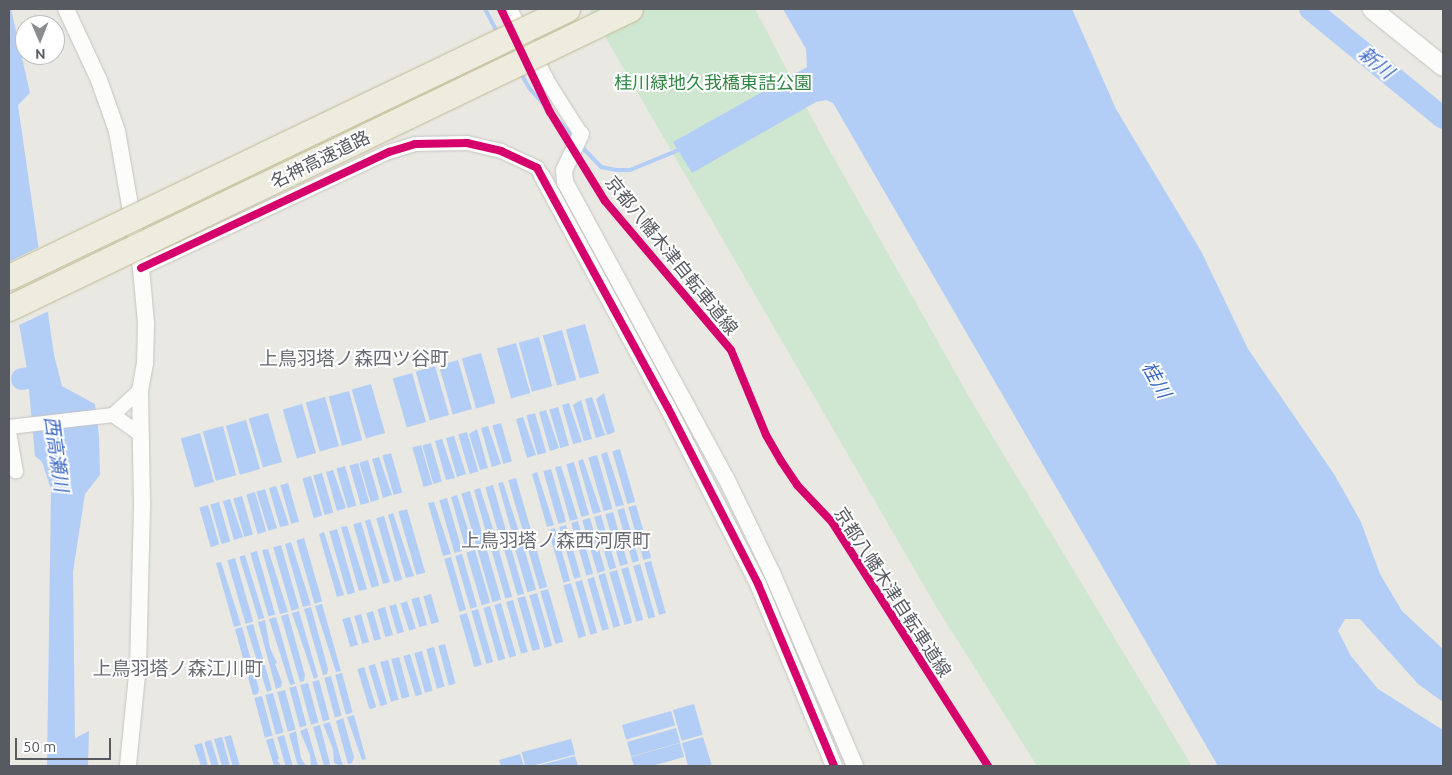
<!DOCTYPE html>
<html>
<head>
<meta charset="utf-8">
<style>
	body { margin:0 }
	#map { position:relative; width:1452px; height:775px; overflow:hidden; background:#e9e8e2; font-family:Ubuntu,"Noto Sans JP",sans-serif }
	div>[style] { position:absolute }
	.green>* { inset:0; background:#cfe6d0 }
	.water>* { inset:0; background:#b3cef6; transform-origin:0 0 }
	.pier>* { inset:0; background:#e9e8e2 }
	.stream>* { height:4px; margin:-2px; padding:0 2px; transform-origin:2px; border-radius:2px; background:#b3cef6 }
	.river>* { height:22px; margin:-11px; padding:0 11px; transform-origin:11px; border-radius:11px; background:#b3cef6 }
	.roads { filter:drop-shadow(0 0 1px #c5c4c4) drop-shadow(0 0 1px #c5c4c4) }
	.minor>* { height:14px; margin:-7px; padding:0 7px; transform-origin:7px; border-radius:7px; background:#fcfcfb }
	.tertiary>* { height:16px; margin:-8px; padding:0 8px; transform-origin:8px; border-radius:8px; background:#fcfcfb }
	.secondary>* { height:19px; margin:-9.5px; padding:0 9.5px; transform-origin:9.5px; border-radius:9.5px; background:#fcfcfb }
	.bridges { filter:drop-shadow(0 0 1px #c0b990) drop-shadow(0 0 1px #c0b990) }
	.motorway-bridge>* { height:25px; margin:-12.5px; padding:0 12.5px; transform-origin:12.5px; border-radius:12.5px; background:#eeecde }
	.cycleway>* { height:8px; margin:-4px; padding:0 4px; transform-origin:4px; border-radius:4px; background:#d6006c }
	span { translate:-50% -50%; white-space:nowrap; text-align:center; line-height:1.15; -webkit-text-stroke:4px #fff; paint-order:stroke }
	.park-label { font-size:18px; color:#328644 }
	.street-label { font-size:18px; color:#585a61 }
	.water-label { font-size:19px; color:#3c68c5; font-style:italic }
	.neighbourhood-label { font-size:19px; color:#696c73 }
	.frame { position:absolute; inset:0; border:10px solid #585a61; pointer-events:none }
	.north { position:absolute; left:15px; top:15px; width:50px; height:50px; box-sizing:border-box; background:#fff; border:1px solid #bcbdc0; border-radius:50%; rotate:179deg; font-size:14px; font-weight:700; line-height:20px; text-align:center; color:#585a61 }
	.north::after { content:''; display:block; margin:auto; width:18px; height:22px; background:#8b8c8e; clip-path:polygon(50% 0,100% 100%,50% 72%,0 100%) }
	.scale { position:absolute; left:15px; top:738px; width:96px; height:22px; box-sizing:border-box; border:2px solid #585a61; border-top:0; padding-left:6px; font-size:15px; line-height:18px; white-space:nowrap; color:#585a61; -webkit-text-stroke:4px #fff; paint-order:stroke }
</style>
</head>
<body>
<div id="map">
	<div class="green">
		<div style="clip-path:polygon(589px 9px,755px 9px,822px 137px,976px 409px,1192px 766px,1037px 766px,937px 608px)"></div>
	</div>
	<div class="water">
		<div style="clip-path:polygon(9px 9px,11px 9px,30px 93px,18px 105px,54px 355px,62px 386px,95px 404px,99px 436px,100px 475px,85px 494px,73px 572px,75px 738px,89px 731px,88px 766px,47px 766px,51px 489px,42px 462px,35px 456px,27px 369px,9px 268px)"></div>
		<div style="clip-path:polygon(783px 9px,1072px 9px,1116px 109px,1201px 251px,1248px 349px,1334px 474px,1361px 522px,1380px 574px,1402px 611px,1443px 649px,1443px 702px,1418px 684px,1360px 619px,1345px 619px,1338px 631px,1351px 656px,1378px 689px,1443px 730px,1443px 766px,1218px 766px,833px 103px,826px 100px,816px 102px,692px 173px,673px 142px,807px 67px,806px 49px)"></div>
		<div style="left:585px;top:324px;width:51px;height:20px;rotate:74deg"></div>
		<div style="left:562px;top:330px;width:52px;height:20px;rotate:74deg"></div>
		<div style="left:539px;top:337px;width:51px;height:21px;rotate:75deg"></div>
		<div style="left:516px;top:343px;width:52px;height:20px;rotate:74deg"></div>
		<div style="left:481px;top:353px;width:52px;height:20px;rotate:74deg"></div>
		<div style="left:458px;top:360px;width:51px;height:20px;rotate:74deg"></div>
		<div style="left:435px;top:366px;width:51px;height:20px;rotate:74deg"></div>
		<div style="left:412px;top:373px;width:51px;height:20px;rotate:74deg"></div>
		<div style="left:371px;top:384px;width:51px;height:20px;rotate:74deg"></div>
		<div style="left:349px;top:391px;width:51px;height:21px;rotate:75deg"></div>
		<div style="clip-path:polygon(604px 393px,615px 432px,607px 435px,596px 399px)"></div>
		<div style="left:325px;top:397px;width:51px;height:20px;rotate:74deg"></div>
		<div style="clip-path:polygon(592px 397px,605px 435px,596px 438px,585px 399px)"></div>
		<div style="clip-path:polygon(581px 400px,592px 439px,584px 441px,573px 405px)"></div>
		<div style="clip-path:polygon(569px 403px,582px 442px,573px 444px,562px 405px)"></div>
		<div style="left:302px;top:404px;width:51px;height:20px;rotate:74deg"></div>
		<div style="left:558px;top:407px;width:40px;height:9px;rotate:74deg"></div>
		<div style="clip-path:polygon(546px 410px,559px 448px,550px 451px,539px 412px)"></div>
		<div style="left:268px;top:413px;width:51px;height:20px;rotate:74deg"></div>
		<div style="left:535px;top:413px;width:41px;height:9px;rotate:74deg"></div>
		<div style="clip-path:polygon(523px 417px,536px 455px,527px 458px,516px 419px)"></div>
		<div style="left:246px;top:420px;width:51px;height:21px;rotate:74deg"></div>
		<div style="left:501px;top:423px;width:40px;height:9px;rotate:74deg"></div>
		<div style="left:223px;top:426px;width:51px;height:21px;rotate:75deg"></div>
		<div style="clip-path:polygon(488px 426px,501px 464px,492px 467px,481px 428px)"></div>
		<div style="clip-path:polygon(477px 429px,488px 468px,480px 470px,469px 434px)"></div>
		<div style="left:467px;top:432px;width:41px;height:9px;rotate:74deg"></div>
		<div style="left:200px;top:433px;width:51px;height:20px;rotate:74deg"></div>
		<div style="clip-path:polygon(454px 436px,466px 474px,457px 477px,446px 438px)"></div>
		<div style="clip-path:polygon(442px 439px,455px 478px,446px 480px,435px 441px)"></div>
		<div style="left:431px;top:443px;width:40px;height:9px;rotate:74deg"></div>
		<div style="left:421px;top:445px;width:41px;height:9px;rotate:74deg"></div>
		<div style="left:620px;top:449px;width:55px;height:8px;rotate:74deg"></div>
		<div style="clip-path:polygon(607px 452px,624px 505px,616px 507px,601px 454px)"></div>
		<div style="left:391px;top:453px;width:41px;height:9px;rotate:74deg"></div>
		<div style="left:597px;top:455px;width:56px;height:9px;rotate:74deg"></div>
		<div style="clip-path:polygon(379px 457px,392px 495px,383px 498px,372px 459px)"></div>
		<div style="clip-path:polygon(583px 459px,601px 512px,593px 514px,578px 461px)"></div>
		<div style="left:368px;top:460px;width:41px;height:9px;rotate:74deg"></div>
		<div style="left:574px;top:462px;width:55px;height:8px;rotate:74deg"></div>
		<div style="left:358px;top:463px;width:41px;height:9px;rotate:74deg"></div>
		<div style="left:345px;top:466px;width:41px;height:9px;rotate:74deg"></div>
		<div style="clip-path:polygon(561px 466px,578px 519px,570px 521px,555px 467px)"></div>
		<div style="left:551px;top:469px;width:55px;height:8px;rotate:74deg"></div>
		<div style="clip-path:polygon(333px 470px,346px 508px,337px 511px,326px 472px)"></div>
		<div style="clip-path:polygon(537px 472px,554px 525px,547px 527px,532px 474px)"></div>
		<div style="left:322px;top:473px;width:41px;height:9px;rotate:74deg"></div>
		<div style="left:311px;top:476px;width:41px;height:9px;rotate:74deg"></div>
		<div style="left:516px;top:478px;width:55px;height:8px;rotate:74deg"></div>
		<div style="clip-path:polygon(503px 482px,520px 535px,513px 537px,498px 483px)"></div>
		<div style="left:288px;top:483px;width:40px;height:8px;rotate:74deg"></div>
		<div style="left:493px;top:485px;width:55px;height:8px;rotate:74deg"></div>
		<div style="clip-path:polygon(276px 486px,289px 525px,280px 527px,269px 488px)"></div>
		<div style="clip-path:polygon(480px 488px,497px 541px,489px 543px,474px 490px)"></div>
		<div style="left:265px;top:489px;width:41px;height:9px;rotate:73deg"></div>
		<div style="left:470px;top:491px;width:56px;height:9px;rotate:74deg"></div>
		<div style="left:255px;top:492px;width:41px;height:9px;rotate:74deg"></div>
		<div style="clip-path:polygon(457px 495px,474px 548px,466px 550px,451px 497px)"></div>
		<div style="left:242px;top:496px;width:40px;height:9px;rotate:74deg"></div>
		<div style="left:447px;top:498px;width:55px;height:8px;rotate:74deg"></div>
		<div style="clip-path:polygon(230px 499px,243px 537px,234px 540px,223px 501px)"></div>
		<div style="left:219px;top:502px;width:41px;height:9px;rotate:74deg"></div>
		<div style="clip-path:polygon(434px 502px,451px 554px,443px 556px,428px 503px)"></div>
		<div style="left:208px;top:505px;width:41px;height:9px;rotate:74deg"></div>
		<div style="left:636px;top:505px;width:55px;height:8px;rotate:74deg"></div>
		<div style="left:624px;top:508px;width:55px;height:7px;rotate:74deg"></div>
		<div style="left:407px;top:509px;width:66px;height:9px;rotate:74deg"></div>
		<div style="left:613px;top:512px;width:54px;height:8px;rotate:74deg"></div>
		<div style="clip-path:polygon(393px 513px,414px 576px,406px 578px,388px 515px)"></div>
		<div style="left:601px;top:515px;width:55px;height:7px;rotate:74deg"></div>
		<div style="left:384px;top:516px;width:66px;height:8px;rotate:74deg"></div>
		<div style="left:590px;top:518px;width:55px;height:8px;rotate:74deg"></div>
		<div style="clip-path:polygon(370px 519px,390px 582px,383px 584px,365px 521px)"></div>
		<div style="left:578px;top:521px;width:55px;height:7px;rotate:74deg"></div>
		<div style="left:361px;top:522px;width:66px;height:8px;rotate:74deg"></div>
		<div style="left:566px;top:525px;width:54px;height:7px;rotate:74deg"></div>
		<div style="clip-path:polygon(347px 526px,367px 589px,359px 591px,341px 527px)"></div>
		<div style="left:555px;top:528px;width:55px;height:7px;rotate:74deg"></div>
		<div style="left:337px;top:529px;width:66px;height:8px;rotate:74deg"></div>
		<div style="clip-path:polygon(324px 532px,344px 595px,337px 597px,319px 534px)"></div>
		<div style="left:532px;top:534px;width:55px;height:8px;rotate:74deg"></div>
		<div style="left:521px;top:537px;width:55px;height:9px;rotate:74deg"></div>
		<div style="left:304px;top:538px;width:66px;height:8px;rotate:74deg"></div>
		<div style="left:509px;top:541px;width:55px;height:7px;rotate:74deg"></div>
		<div style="clip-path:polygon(291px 542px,311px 605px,303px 607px,285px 544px)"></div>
		<div style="left:497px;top:544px;width:55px;height:7px;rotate:74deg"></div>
		<div style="left:281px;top:545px;width:66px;height:8px;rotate:74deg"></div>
		<div style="left:486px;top:547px;width:55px;height:9px;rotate:74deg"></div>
		<div style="clip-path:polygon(268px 549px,288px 612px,280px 614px,262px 550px)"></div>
		<div style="left:475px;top:550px;width:55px;height:9px;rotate:74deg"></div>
		<div style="left:257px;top:551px;width:66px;height:7px;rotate:74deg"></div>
		<div style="left:462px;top:554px;width:55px;height:7px;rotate:74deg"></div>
		<div style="left:245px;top:555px;width:66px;height:6px;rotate:73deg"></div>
		<div style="left:451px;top:557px;width:55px;height:7px;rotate:74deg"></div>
		<div style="left:235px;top:558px;width:66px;height:8px;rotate:74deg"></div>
		<div style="left:651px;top:561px;width:54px;height:7px;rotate:74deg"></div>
		<div style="clip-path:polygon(221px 562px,241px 625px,234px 627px,216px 563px)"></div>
		<div style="left:640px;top:564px;width:55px;height:7px;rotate:74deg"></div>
		<div style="left:628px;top:567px;width:55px;height:7px;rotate:74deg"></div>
		<div style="left:617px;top:570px;width:55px;height:8px;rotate:74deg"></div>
		<div style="left:605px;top:573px;width:55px;height:7px;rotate:74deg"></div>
		<div style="left:594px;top:577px;width:54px;height:7px;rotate:74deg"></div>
		<div style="left:582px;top:580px;width:55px;height:7px;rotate:74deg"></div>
		<div style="left:571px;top:583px;width:55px;height:8px;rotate:74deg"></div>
		<div style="left:548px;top:589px;width:55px;height:8px;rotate:74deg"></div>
		<div style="left:537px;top:593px;width:55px;height:8px;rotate:74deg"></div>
		<div style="left:431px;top:594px;width:29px;height:8px;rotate:74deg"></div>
		<div style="left:525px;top:596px;width:55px;height:8px;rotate:74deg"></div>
		<div style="left:419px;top:597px;width:29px;height:8px;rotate:74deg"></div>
		<div style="left:513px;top:600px;width:54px;height:7px;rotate:74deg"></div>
		<div style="left:407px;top:601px;width:29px;height:7px;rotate:72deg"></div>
		<div style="left:501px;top:603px;width:55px;height:7px;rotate:74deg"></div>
		<div style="clip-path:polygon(322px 604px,341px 671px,336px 672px,315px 606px)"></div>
		<div style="left:396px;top:604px;width:29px;height:7px;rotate:74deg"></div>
		<div style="left:490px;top:606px;width:55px;height:7px;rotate:74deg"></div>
		<div style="clip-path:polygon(311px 607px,328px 669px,327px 674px,323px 675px,304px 609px)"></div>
		<div style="left:385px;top:607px;width:29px;height:8px;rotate:74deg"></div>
		<div style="left:478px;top:609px;width:55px;height:7px;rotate:74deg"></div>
		<div style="clip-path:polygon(299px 611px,318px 677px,314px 679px,292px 613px)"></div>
		<div style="left:373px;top:611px;width:29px;height:7px;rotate:74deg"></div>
		<div style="left:467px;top:613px;width:54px;height:8px;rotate:74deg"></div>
		<div style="clip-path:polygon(288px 614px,305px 675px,304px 681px,300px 682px,281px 616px)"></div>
		<div style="left:361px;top:614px;width:29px;height:7px;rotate:74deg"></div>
		<div style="clip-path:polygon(276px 617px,295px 684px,290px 685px,269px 619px)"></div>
		<div style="left:350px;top:617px;width:29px;height:8px;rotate:74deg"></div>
		<div style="clip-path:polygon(265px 620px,270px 648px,277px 663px,275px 664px,282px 682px,281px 687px,276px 689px,258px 622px)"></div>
		<div style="clip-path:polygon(253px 624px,272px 690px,267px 692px,246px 626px)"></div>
		<div style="clip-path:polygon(242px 627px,259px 689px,258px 694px,253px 695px,235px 629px)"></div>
		<div style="left:445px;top:644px;width:41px;height:7px;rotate:75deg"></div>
		<div style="left:434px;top:647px;width:41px;height:8px;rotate:75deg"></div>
		<div style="left:422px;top:651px;width:41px;height:8px;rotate:75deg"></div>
		<div style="left:410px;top:654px;width:42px;height:7px;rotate:73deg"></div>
		<div style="left:399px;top:657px;width:41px;height:8px;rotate:75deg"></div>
		<div style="left:388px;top:660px;width:41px;height:8px;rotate:75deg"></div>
		<div style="left:375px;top:664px;width:42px;height:7px;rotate:73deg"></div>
		<div style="left:364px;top:667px;width:42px;height:7px;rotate:73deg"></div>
		<div style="left:342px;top:673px;width:41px;height:7px;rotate:75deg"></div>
		<div style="left:331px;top:676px;width:41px;height:7px;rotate:75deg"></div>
		<div style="left:319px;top:680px;width:41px;height:7px;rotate:75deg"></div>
		<div style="left:308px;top:683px;width:41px;height:8px;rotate:75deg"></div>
		<div style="left:296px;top:686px;width:41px;height:7px;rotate:75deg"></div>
		<div style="left:285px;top:690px;width:41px;height:8px;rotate:75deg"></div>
		<div style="left:273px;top:693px;width:41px;height:8px;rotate:75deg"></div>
		<div style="left:262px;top:696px;width:41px;height:8px;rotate:75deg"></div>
		<div style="left:694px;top:704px;width:32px;height:22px;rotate:74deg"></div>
		<div style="left:671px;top:711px;width:15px;height:51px;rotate:74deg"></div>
		<div style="clip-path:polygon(354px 715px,366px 759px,362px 760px,347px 717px)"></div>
		<div style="clip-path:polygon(343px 718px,354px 757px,352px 763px,348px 764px,336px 721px)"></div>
		<div style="clip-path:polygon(330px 722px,343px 766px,341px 766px,334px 763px,333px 749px,323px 724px)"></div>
		<div style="clip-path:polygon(320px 725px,330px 764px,329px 766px,324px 766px,313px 727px)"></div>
		<div style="clip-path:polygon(307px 728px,318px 766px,311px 766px,310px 755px,300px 731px)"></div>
		<div style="left:676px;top:728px;width:15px;height:51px;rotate:74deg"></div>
		<div style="clip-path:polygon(296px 731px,301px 758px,306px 766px,298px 766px,289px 734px)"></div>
		<div style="left:231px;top:735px;width:32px;height:7px;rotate:74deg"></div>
		<div style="left:284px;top:735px;width:32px;height:7px;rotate:74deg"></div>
		<div style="clip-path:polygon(222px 737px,230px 766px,222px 766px,214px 739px)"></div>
		<div style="clip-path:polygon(703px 737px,712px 766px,688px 766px,682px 743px)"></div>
		<div style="clip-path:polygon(273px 738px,279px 759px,277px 760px,281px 766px,274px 766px,266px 740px)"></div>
		<div style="left:571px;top:739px;width:16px;height:51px;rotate:75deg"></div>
		<div style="left:211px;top:740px;width:27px;height:7px;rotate:73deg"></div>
		<div style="clip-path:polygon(202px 743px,208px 766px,201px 766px,194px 745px)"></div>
		<div style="clip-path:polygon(680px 743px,684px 757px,652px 766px,634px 766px,631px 757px)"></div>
		<div style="clip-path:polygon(520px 754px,524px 766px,501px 766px,499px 760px)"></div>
		<div style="clip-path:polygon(575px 756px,578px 766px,537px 766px)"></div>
	</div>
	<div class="pier">
		<div style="clip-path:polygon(39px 247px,49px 311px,17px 326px,9px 262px)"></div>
	</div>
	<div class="stream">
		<div style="left:485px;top:9px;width:27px;rotate:62deg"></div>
		<div style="left:520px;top:72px;width:20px;rotate:60deg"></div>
		<div style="left:530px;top:89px;width:66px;rotate:48.1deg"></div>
		<div style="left:580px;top:145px;width:30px;rotate:46deg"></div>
		<div style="left:601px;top:167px;width:15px;rotate:11deg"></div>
		<div style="left:616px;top:170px;width:14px"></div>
		<div style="left:630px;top:170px;width:55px;rotate:-22.4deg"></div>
	</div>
	<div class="river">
		<div style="left:1310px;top:9px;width:172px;rotate:39.3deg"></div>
		<div style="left:22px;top:379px;width:20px;rotate:-9deg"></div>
	</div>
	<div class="roads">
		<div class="minor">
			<div style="left:510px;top:9px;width:88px;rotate:62.3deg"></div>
			<div style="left:551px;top:87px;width:56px;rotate:57.4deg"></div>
			<div style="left:141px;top:268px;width:274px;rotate:-25.1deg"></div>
			<div style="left:389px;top:152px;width:27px;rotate:-17deg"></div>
			<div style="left:415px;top:144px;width:52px;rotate:-1.1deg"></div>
			<div style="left:467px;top:143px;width:35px;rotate:13deg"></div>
			<div style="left:501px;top:151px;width:40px;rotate:25deg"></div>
			<div style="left:537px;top:168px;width:9px;rotate:58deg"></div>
			<div style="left:140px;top:390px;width:37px;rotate:137deg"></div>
			<div style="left:113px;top:415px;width:33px;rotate:35deg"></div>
			<div style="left:9px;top:427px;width:105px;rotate:-6.6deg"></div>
			<div style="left:9px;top:432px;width:40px;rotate:80deg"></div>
		</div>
		<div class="tertiary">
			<div style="left:66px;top:9px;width:78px;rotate:65.1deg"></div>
			<div style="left:99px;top:80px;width:54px;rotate:70.6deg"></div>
			<div style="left:117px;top:131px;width:139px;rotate:80.1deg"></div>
			<div style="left:141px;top:268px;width:55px;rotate:84.8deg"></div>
			<div style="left:146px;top:323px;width:40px;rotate:91.4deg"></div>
			<div style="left:145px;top:363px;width:27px;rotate:100deg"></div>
			<div style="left:140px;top:390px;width:116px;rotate:89deg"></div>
			<div style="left:142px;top:506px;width:159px;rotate:91.4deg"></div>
			<div style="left:138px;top:665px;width:101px;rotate:95.7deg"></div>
			<div style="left:581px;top:134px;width:40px;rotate:115deg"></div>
			<div style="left:564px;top:170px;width:12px;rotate:85deg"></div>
			<div style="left:565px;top:182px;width:337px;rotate:61.5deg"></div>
			<div style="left:726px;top:478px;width:106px;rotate:64.2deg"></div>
			<div style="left:772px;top:573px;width:210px;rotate:66.7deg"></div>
			<div style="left:542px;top:176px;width:264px;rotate:61.5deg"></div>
			<div style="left:668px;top:408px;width:198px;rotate:62.9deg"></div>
			<div style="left:758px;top:584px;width:197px;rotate:67.3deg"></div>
		</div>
		<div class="secondary">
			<div style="left:1372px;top:9px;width:91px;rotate:38.8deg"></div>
		</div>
	</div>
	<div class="bridges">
		<div class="motorway-bridge">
			<div style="left:9px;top:277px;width:619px;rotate:-25.65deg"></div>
			<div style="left:9px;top:308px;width:689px;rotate:-25.71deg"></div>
		</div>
	</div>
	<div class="cycleway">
		<div style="left:501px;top:9px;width:114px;rotate:64.6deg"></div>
		<div style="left:550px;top:112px;width:105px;rotate:58.3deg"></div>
		<div style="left:605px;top:201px;width:195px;rotate:49.8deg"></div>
		<div style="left:731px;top:350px;width:92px;rotate:67.6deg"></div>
		<div style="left:766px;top:435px;width:30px;rotate:60deg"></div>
		<div style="left:781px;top:461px;width:29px;rotate:56deg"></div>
		<div style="left:797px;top:485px;width:51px;rotate:46.6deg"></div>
		<div style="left:832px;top:522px;width:290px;rotate:57.4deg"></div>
		<div style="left:141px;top:268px;width:274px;rotate:-25.1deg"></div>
		<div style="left:389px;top:152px;width:27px;rotate:-17deg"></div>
		<div style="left:415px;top:144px;width:52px;rotate:-1.1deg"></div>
		<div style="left:467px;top:143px;width:35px;rotate:13deg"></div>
		<div style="left:501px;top:151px;width:40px;rotate:25deg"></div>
		<div style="left:537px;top:168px;width:273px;rotate:61.4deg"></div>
		<div style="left:668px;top:408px;width:198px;rotate:62.9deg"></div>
		<div style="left:758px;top:584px;width:197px;rotate:67.3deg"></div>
	</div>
	<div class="park-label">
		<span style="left:713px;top:82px">桂川緑地久我橋東詰公園</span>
	</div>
	<div class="street-label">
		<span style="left:320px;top:159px;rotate:-26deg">名神高速道路</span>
		<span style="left:672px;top:255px;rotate:51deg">京都八幡木津自転車道線</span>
		<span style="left:893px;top:592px;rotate:57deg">京都八幡木津自転車道線</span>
	</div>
	<div class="water-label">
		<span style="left:1376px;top:63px;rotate:39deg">新川</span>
		<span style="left:1156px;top:380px;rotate:61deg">桂川</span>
		<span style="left:56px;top:454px;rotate:82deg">西高瀬川</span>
	</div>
	<div class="neighbourhood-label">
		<span style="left:354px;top:359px">上鳥羽塔ノ森四ツ谷町</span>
		<span style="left:556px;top:541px">上鳥羽塔ノ森西河原町</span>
		<span style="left:178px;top:669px">上鳥羽塔ノ森江川町</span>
	</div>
	<div class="frame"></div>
	<div class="north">N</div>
	<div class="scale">50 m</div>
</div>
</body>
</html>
